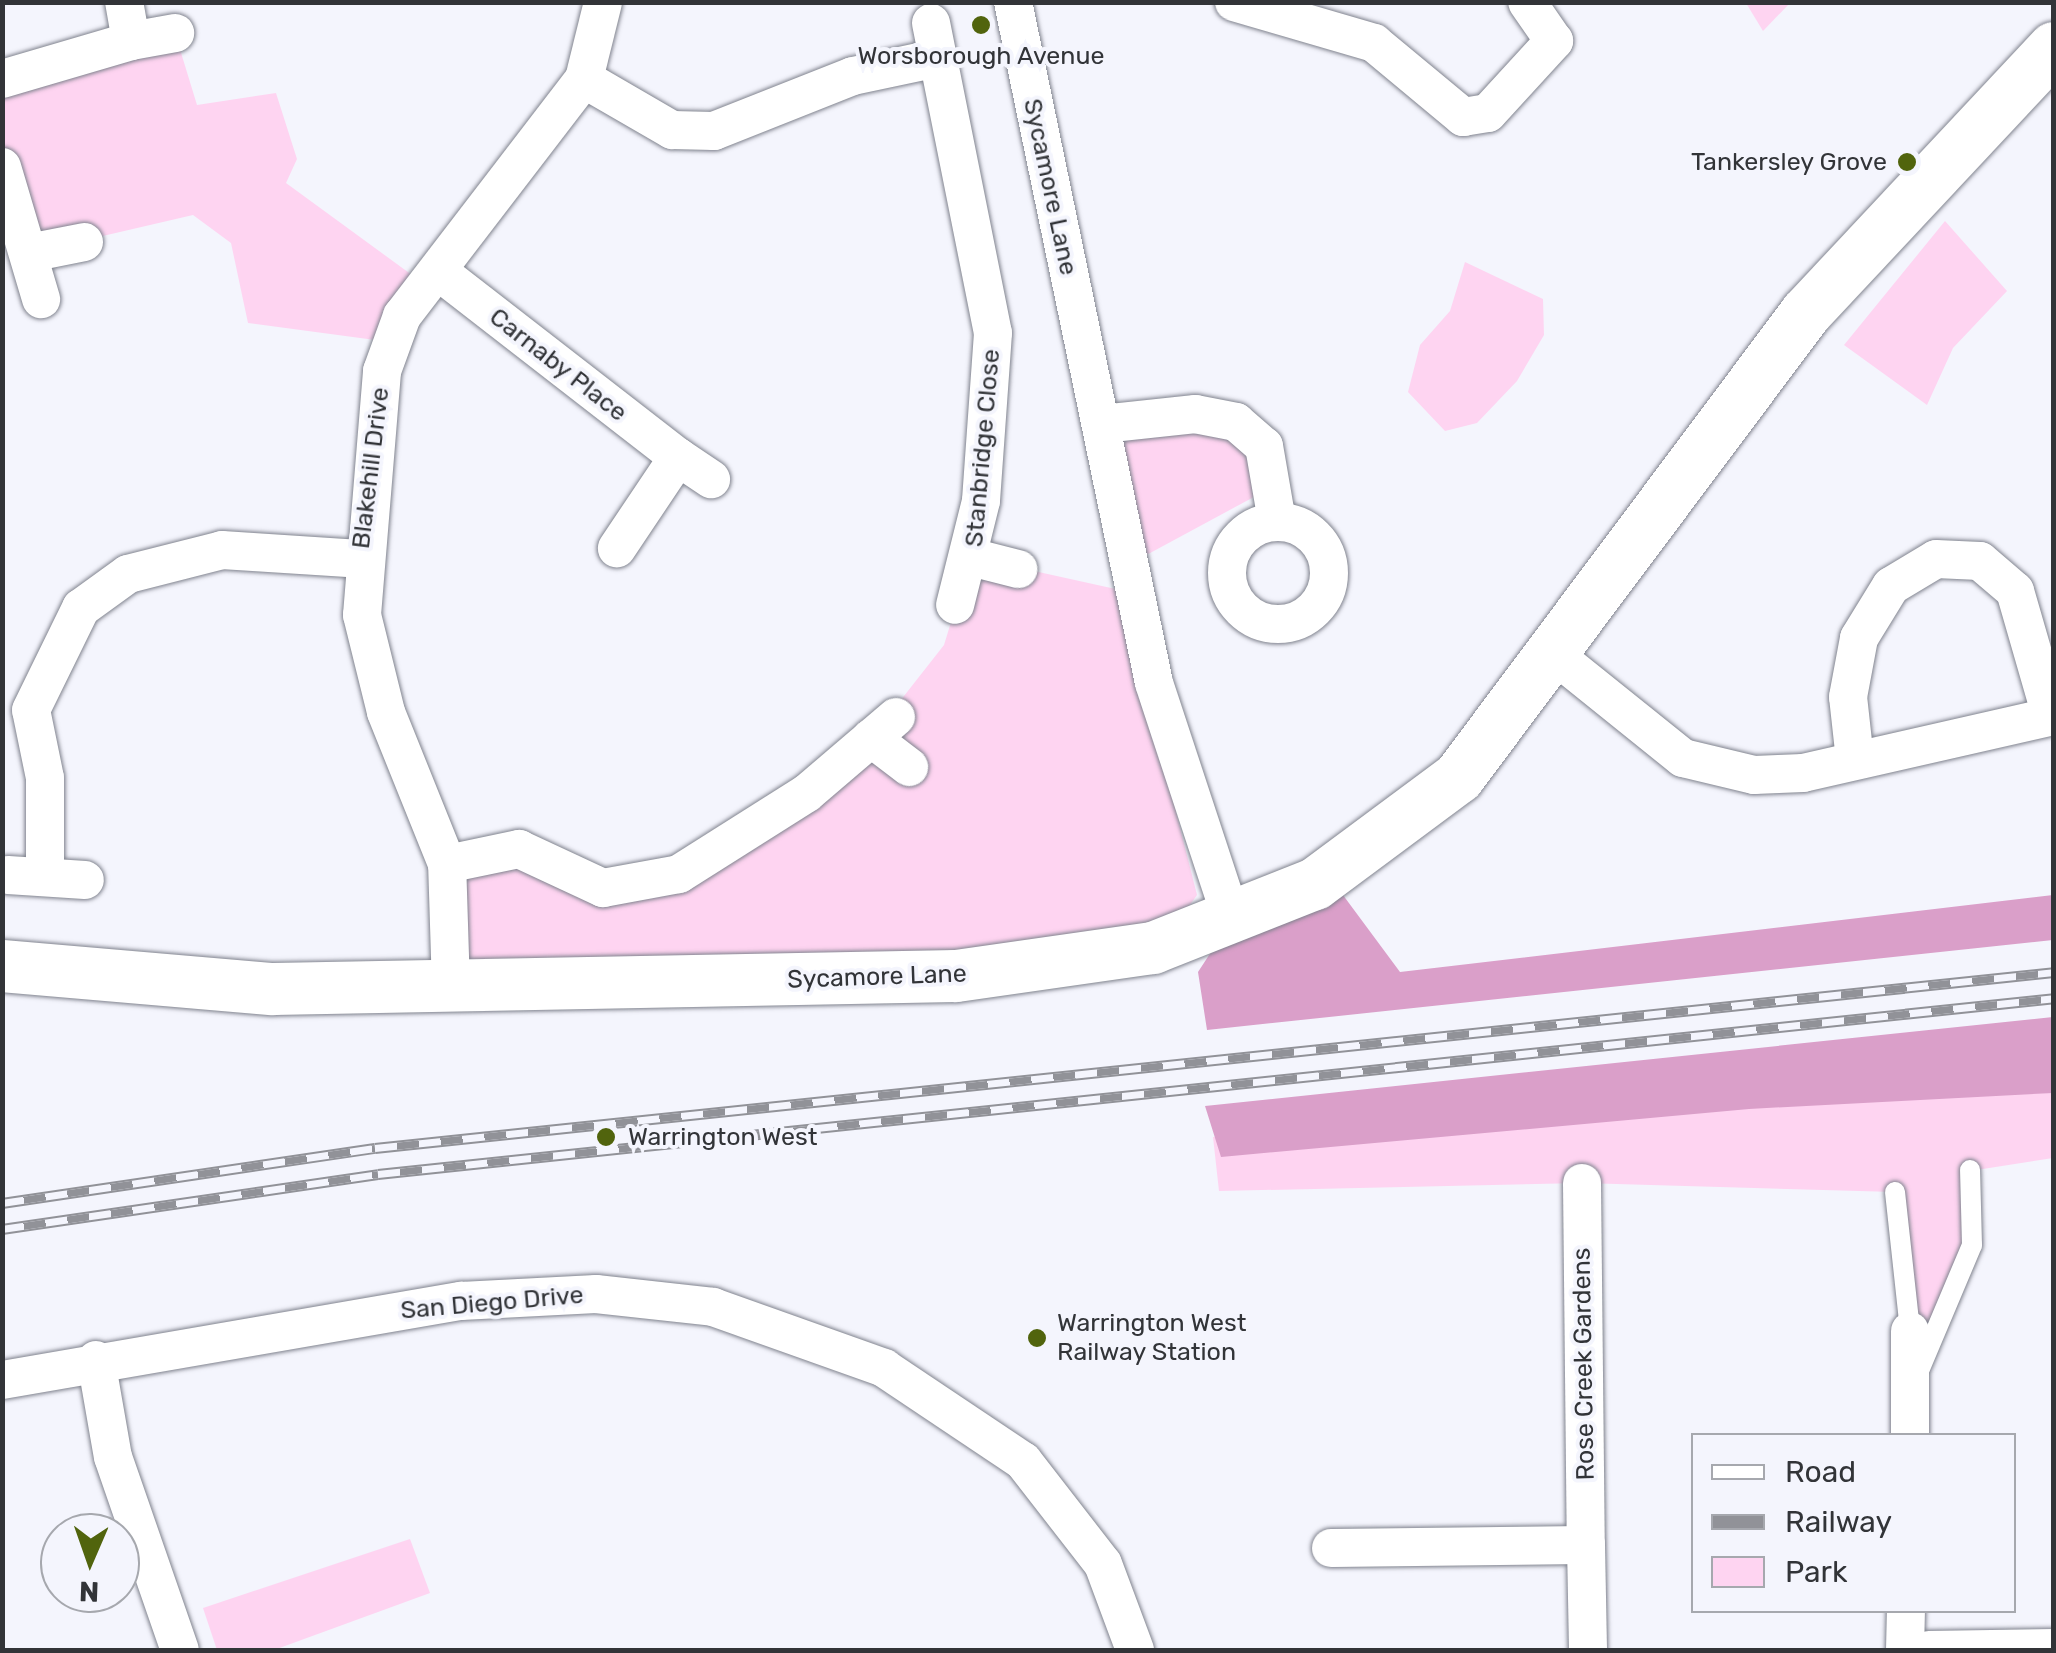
<!DOCTYPE html>
<html>
<head>
<meta charset="utf-8">
<style>
	body { margin:0 }
	#map { position:relative; width:2056px; height:1653px; overflow:hidden; background:#f4f5fd; font-family:Rubik,sans-serif }
	div>[style] { position:absolute }
	.green>* { inset:0; background:#fed4f1 }
	.forest>* { inset:0; background:#da9fc9 }
	.roads { filter:drop-shadow(0 0 2px #80838e) drop-shadow(0 0 2px #80838e) }
	.lane>* { height:20px; margin:-10px; padding:0 10px; transform-origin:10px; border-radius:10px; background:#fff }
	.street>* { height:38px; margin:-19px; padding:0 19px; transform-origin:19px; border-radius:19px; background:#fff }
	.street>.ring { margin:-19px; padding:0; box-sizing:content-box; background:none; border:38px solid #fff; border-radius:50% }
	.secondary>* { height:52px; margin:-26px; padding:0 26px; transform-origin:26px; border-radius:26px; background:#fff }
	.rail>* { height:11px; margin-top:-5.5px; transform-origin:0; background:repeating-linear-gradient(90deg,#f4f5fd 0 22px,#919298 0 44px); box-sizing:border-box; border-block:2px solid #919298 }
	.dots>* { width:28px; height:28px; translate:-50% -50%; box-sizing:border-box; border:5px solid #f4f5fd; border-radius:50% }
	span { translate:-50% -50%; white-space:nowrap; text-align:center; line-height:1.15; -webkit-text-stroke:8px #f4f5fd; paint-order:stroke }
	.poi-label { font-size:25px; color:#323438 }
	.right { translate:-100% -50%; text-align:right }
	.left { translate:0 -50%; text-align:left }
	.street-label { font-size:25px; color:#323438 }
	.frame { position:absolute; inset:0; border:5px solid #323438; pointer-events:none }
	.legend { position:absolute; left:1691px; top:1433px; width:325px; height:180px; box-sizing:border-box; background:#f4f5fd; border:2px solid #a6a8ae; margin:0; padding:12px 18px; list-style:none; font-size:30px; color:#323438 }
	.legend li { display:flex; align-items:center; gap:20px; height:50px }
	.legend b { width:50px; border:2px solid #a6a8ae }
	.north { position:absolute; left:40px; top:1513px; width:100px; height:100px; box-sizing:border-box; background:#f4f5fd; border:2px solid #a6a8ae; border-radius:50%; rotate:182deg; font-size:28px; font-weight:700; line-height:40px; text-align:center; color:#323438 }
	.north::after { content:''; display:block; margin:auto; width:35px; height:45px; background:#51640d; clip-path:polygon(50% 0,100% 100%,50% 72%,0 100%) }
</style>
</head>
<body>
<div id="map">
	<div class="green">
		<div style="clip-path:polygon(1746px 3px,1790px 3px,1763px 31px)"></div>
		<div style="clip-path:polygon(175px 33px,197px 105px,276px 93px,297px 159px,286px 183px,427px 286px,390px 342px,248px 323px,231px 243px,193px 215px,34px 252px,3px 176px,2px 79px)"></div>
		<div style="clip-path:polygon(1945px 221px,2007px 291px,1953px 348px,1927px 405px,1844px 345px)"></div>
		<div style="clip-path:polygon(1465px 262px,1543px 299px,1544px 335px,1517px 381px,1477px 423px,1445px 431px,1408px 392px,1420px 345px,1450px 311px)"></div>
		<div style="clip-path:polygon(1218px 416px,1276px 485px,1139px 559px,1118px 429px)"></div>
		<div style="clip-path:polygon(971px 557px,1120px 590px,1197px 895px,1172px 930px,1119px 956px,451px 988px,449px 892px,481px 854px,620px 890px,871px 738px,944px 645px)"></div>
		<div style="clip-path:polygon(2053px 1084px,2053px 1158px,1970px 1171px,1972px 1245px,1910px 1392px,1895px 1192px,1582px 1183px,1219px 1191px,1213px 1137px)"></div>
		<div style="clip-path:polygon(410px 1539px,430px 1593px,274px 1650px,217px 1650px,203px 1608px)"></div>
	</div>
	<div class="forest">
		<div style="clip-path:polygon(1340px 891px,1400px 972px,2053px 895px,2053px 940px,1207px 1030px,1198px 972px,1217px 943px)"></div>
		<div style="clip-path:polygon(2053px 1017px,2053px 1093px,1749px 1109px,1221px 1157px,1205px 1106px)"></div>
	</div>
	<div class="roads">
		<div class="lane">
			<div style="left:1895px;top:1192px;width:140px;rotate:83.8deg"></div>
			<div style="left:1918px;top:1373px;width:139px;rotate:-67.1deg"></div>
			<div style="left:1972px;top:1245px;width:75px;rotate:-91.5deg"></div>
		</div>
		<div class="street">
			<div style="left:1013px;top:2px;width:695px;rotate:78.3deg"></div>
			<div style="left:1154px;top:683px;width:250px;rotate:71.8deg"></div>
			<div style="left:1234px;top:2px;width:146px;rotate:16.3deg"></div>
			<div style="left:1374px;top:43px;width:116px;rotate:39.7deg"></div>
			<div style="left:1463px;top:117px;width:25px;rotate:-9deg"></div>
			<div style="left:1488px;top:113px;width:98px;rotate:-47.5deg"></div>
			<div style="left:1554px;top:41px;width:47px;rotate:-124.7deg"></div>
			<div style="left:931px;top:23px;width:316px;rotate:78.7deg"></div>
			<div style="left:993px;top:333px;width:168px;rotate:94.1deg"></div>
			<div style="left:981px;top:501px;width:107px;rotate:104deg"></div>
			<div style="left:131px;top:41px;width:45px;rotate:-10.3deg"></div>
			<div style="left:2px;top:79px;width:134px;rotate:-16.4deg"></div>
			<div style="left:131px;top:41px;width:40px;rotate:-100deg"></div>
			<div style="left:584px;top:79px;width:102px;rotate:30.1deg"></div>
			<div style="left:672px;top:130px;width:42px;rotate:1.4deg"></div>
			<div style="left:714px;top:131px;width:149px;rotate:-21.6deg"></div>
			<div style="left:853px;top:76px;width:87px;rotate:-12deg"></div>
			<div style="left:2px;top:167px;width:138px;rotate:73.5deg"></div>
			<div style="left:34px;top:252px;width:51px;rotate:-11.3deg"></div>
			<div style="left:438px;top:271px;width:304px;rotate:37.8deg"></div>
			<div style="left:678px;top:457px;width:110px;rotate:123.8deg"></div>
			<div style="left:1102px;top:424px;width:94px;rotate:-6.1deg"></div>
			<div style="left:1195px;top:414px;width:42px;rotate:11deg"></div>
			<div style="left:1236px;top:422px;width:37px;rotate:41deg"></div>
			<div style="left:1264px;top:446px;width:76px;rotate:80.2deg"></div>
			<div style="left:678px;top:457px;width:40px;rotate:34deg"></div>
			<div class="ring" style="left:1227px;top:522px;width:64px;height:64px"></div>
			<div style="left:971px;top:557px;width:49px;rotate:14.3deg"></div>
			<div style="left:1556px;top:656px;width:163px;rotate:38.8deg"></div>
			<div style="left:1683px;top:758px;width:73px;rotate:13.5deg"></div>
			<div style="left:1754px;top:775px;width:49px;rotate:-2.3deg"></div>
			<div style="left:1803px;top:773px;width:257px;rotate:-12.8deg"></div>
			<div style="left:871px;top:738px;width:48px;rotate:37.3deg"></div>
			<div style="left:1855px;top:760px;width:63px;rotate:-96.3deg"></div>
			<div style="left:1848px;top:697px;width:60px;rotate:-79.4deg"></div>
			<div style="left:1859px;top:638px;width:61px;rotate:-58.4deg"></div>
			<div style="left:1891px;top:586px;width:52px;rotate:-31deg"></div>
			<div style="left:1936px;top:559px;width:44px;rotate:2.6deg"></div>
			<div style="left:1980px;top:561px;width:46px;rotate:40.6deg"></div>
			<div style="left:2015px;top:591px;width:130px;rotate:73.9deg"></div>
			<div style="left:447px;top:864px;width:74px;rotate:-11.8deg"></div>
			<div style="left:519px;top:849px;width:93px;rotate:24.9deg"></div>
			<div style="left:603px;top:888px;width:77px;rotate:-10.4deg"></div>
			<div style="left:679px;top:874px;width:151px;rotate:-32.3deg"></div>
			<div style="left:807px;top:793px;width:117px;rotate:-40.5deg"></div>
			<div style="left:8px;top:875px;width:77px;rotate:3.7deg"></div>
			<div style="left:45px;top:877px;width:99px;rotate:-90deg"></div>
			<div style="left:45px;top:778px;width:69px;rotate:-101.6deg"></div>
			<div style="left:31px;top:710px;width:114px;rotate:-63.9deg"></div>
			<div style="left:81px;top:608px;width:58px;rotate:-35.9deg"></div>
			<div style="left:128px;top:574px;width:97px;rotate:-14.3deg"></div>
			<div style="left:222px;top:550px;width:138px;rotate:3.7deg"></div>
			<div style="left:451px;top:988px;width:124px;rotate:-91.8deg"></div>
			<div style="left:447px;top:864px;width:164px;rotate:-111.9deg"></div>
			<div style="left:386px;top:712px;width:100px;rotate:-103.9deg"></div>
			<div style="left:362px;top:615px;width:245px;rotate:-85.3deg"></div>
			<div style="left:382px;top:371px;width:59px;rotate:-70deg"></div>
			<div style="left:402px;top:316px;width:299px;rotate:-52.5deg"></div>
			<div style="left:584px;top:79px;width:79px;rotate:-76.1deg"></div>
			<div style="left:1582px;top:1183px;width:362px;rotate:89.4deg"></div>
			<div style="left:96px;top:1360px;width:98px;rotate:80.1deg"></div>
			<div style="left:113px;top:1457px;width:204px;rotate:70.9deg"></div>
			<div style="left:2px;top:1380px;width:466px;rotate:-9.8deg"></div>
			<div style="left:461px;top:1301px;width:135px;rotate:-3deg"></div>
			<div style="left:596px;top:1294px;width:118px;rotate:6.3deg"></div>
			<div style="left:713px;top:1307px;width:182px;rotate:19.6deg"></div>
			<div style="left:884px;top:1368px;width:167px;rotate:33.8deg"></div>
			<div style="left:1023px;top:1461px;width:130px;rotate:52.2deg"></div>
			<div style="left:1103px;top:1564px;width:92px;rotate:69.6deg"></div>
			<div style="left:1910px;top:1436px;width:105px;rotate:-90deg"></div>
			<div style="left:1331px;top:1548px;width:255px;rotate:-0.7deg"></div>
			<div style="left:1586px;top:1545px;width:105px;rotate:88.9deg"></div>
			<div style="left:1905px;top:1650px;width:40px;rotate:-88.6deg"></div>
			<div style="left:1929px;top:1650px;width:125px;rotate:-0.9deg"></div>
		</div>
		<div class="secondary">
			<div style="left:2px;top:966px;width:272px;rotate:4.9deg"></div>
			<div style="left:273px;top:989px;width:683px;rotate:-1.09deg"></div>
			<div style="left:956px;top:976px;width:199px;rotate:-8.1deg"></div>
			<div style="left:1153px;top:948px;width:174px;rotate:-21.6deg"></div>
			<div style="left:1315px;top:884px;width:179px;rotate:-36.6deg"></div>
			<div style="left:1459px;top:777px;width:579px;rotate:-53.21deg"></div>
			<div style="left:1806px;top:313px;width:363px;rotate:-46.9deg"></div>
		</div>
	</div>
	<div class="rail">
		<div style="left:2px;top:1203px;width:377px;rotate:-8.4deg"></div>
		<div style="left:375px;top:1148px;width:1688px;rotate:-5.98deg"></div>
		<div style="left:2px;top:1229px;width:380px;rotate:-8.3deg"></div>
		<div style="left:378px;top:1174px;width:1685px;rotate:-5.99deg"></div>
	</div>
	<div class="dots">
		<div style="left:981px;top:25px;background:#51640d"></div>
		<div style="left:1907px;top:162px;background:#51640d"></div>
		<div style="left:606px;top:1137px;background:#51640d"></div>
		<div style="left:1037px;top:1338px;background:#51640d"></div>
	</div>
	<div class="poi-label">
		<span style="left:981px;top:56px">Worsborough Avenue</span>
		<span class="right" style="left:1887px;top:162px">Tankersley Grove</span>
		<span class="left" style="left:628px;top:1137px">Warrington West</span>
		<span class="left" style="left:1057px;top:1338px">Warrington West<br>Railway Station</span>
	</div>
	<div class="street-label">
		<span style="left:1050px;top:187px;rotate:78deg">Sycamore Lane</span>
		<span style="left:558px;top:365px;rotate:38deg">Carnaby Place</span>
		<span style="left:983px;top:448px;rotate:-85deg">Stanbridge Close</span>
		<span style="left:371px;top:468px;rotate:-83deg">Blakehill Drive</span>
		<span style="left:877px;top:977px;rotate:-2deg">Sycamore Lane</span>
		<span style="left:492px;top:1303px;rotate:-5deg">San Diego Drive</span>
		<span style="left:1584px;top:1364px;rotate:-91deg">Rose Creek Gardens</span>
	</div>
	<div class="frame"></div>
	<ul class="legend">
	<li><b style="height:12px;background:#fff"></b>Road</li>
	<li><b style="height:12px;background:#919298"></b>Railway</li>
	<li><b style="height:28px;background:#fed4f1"></b>Park</li>
	</ul>
	<div class="north">N</div>
</div>
</body>
</html>
